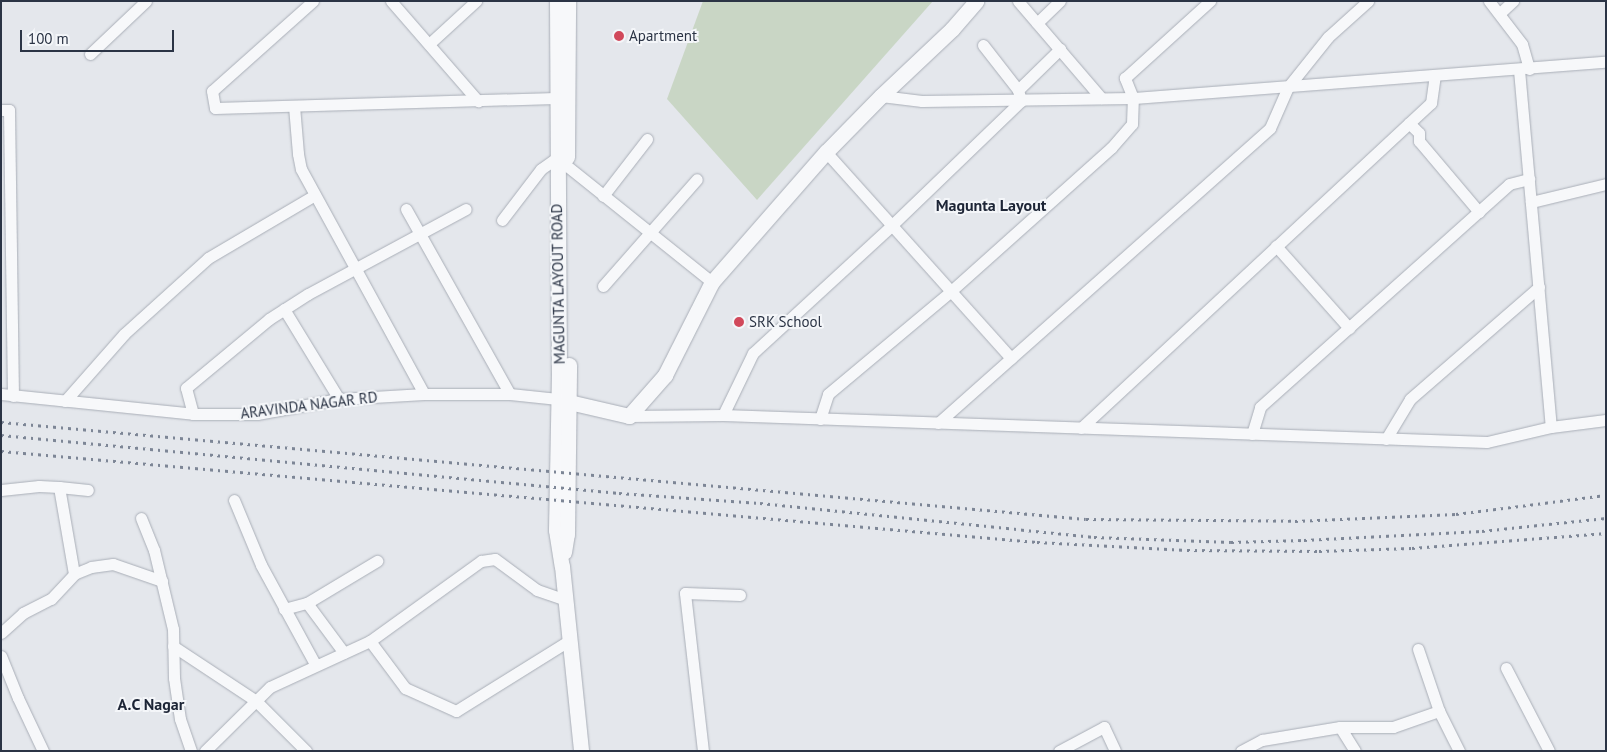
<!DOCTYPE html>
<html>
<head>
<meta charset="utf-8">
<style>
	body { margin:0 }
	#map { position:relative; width:1607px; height:752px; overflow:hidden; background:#e4e7ec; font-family:"PT Sans",sans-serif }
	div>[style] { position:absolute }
	.green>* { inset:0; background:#c9d6c5 }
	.roads { filter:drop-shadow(0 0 1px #a9aeb7) drop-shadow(0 0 1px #a9aeb7) }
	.minor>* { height:11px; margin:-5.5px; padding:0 5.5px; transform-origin:5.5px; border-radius:5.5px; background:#f7f8fa }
	.tertiary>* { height:15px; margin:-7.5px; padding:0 7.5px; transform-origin:7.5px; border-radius:7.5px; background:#f7f8fa }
	.rail>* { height:3px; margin-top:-1.5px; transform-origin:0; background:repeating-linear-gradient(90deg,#7d8696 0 2.5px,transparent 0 7.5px) }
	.dots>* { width:14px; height:14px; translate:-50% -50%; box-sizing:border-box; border:2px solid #f4f6f9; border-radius:50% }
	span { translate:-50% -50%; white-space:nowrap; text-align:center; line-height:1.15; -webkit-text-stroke:4px #f4f6f9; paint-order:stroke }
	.poi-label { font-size:15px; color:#2b3445 }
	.left { translate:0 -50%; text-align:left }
	.street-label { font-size:15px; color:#2b3445 }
	.neighbourhood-label { font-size:16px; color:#1d2536; font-weight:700 }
	.frame { position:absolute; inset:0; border:2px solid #2b3445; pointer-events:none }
	.scale { position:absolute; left:20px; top:30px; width:154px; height:22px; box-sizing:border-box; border:2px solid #2b3445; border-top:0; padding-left:6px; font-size:15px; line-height:18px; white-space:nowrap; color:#2b3445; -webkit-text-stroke:4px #f4f6f9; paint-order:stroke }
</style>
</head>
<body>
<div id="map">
	<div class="green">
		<div style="clip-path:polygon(703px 1px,933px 1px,757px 200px,667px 99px)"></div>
	</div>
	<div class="roads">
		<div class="minor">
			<div style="left:313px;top:1px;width:135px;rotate:138.3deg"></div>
			<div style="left:212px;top:91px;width:17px;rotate:80deg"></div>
			<div style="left:215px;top:108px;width:341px;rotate:-1.7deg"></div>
			<div style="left:391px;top:1px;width:133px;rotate:49deg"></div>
			<div style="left:1018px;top:1px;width:128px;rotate:49.4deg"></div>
			<div style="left:1489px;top:1px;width:54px;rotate:52.5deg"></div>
			<div style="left:1522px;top:44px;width:26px;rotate:74deg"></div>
			<div style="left:1500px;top:13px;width:18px;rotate:-43deg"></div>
			<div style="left:1037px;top:23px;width:32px;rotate:-44deg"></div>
			<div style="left:429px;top:44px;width:64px;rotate:-42.5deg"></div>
			<div style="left:983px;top:45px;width:57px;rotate:52.1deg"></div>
			<div style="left:1018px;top:90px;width:59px;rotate:-44.3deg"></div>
			<div style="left:90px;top:54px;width:77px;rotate:-43.4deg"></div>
			<div style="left:1519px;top:70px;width:358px;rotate:84.9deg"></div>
			<div style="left:881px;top:96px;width:41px;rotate:7deg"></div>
			<div style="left:922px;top:101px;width:211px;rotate:-0.8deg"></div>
			<div style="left:1133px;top:98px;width:474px;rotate:-4.4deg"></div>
			<div style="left:294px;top:106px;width:48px;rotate:85.2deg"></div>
			<div style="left:298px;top:154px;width:15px;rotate:79deg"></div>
			<div style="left:301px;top:169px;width:256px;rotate:61.3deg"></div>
			<div style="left:1px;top:110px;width:8px"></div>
			<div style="left:9px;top:110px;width:286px;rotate:89.2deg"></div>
			<div style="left:1409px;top:123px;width:14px;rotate:45deg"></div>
			<div style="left:1419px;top:133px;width:8px;rotate:90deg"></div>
			<div style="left:1419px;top:141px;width:93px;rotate:49.8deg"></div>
			<div style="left:826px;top:152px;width:277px;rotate:48.1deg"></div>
			<div style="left:567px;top:166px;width:186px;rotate:38.7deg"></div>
			<div style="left:603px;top:196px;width:72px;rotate:-52.3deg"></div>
			<div style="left:1531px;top:202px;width:77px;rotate:-13.5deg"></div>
			<div style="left:406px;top:209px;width:212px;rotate:60.7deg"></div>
			<div style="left:502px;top:220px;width:64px;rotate:-52.6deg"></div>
			<div style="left:541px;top:169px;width:19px;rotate:-35deg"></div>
			<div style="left:1276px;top:246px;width:110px;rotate:48.3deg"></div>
			<div style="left:603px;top:286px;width:142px;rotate:-48.7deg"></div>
			<div style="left:284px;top:309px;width:105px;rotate:58.6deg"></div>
			<div style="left:1px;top:394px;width:193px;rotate:5.9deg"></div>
			<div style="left:193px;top:414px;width:64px"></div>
			<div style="left:257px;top:414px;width:83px;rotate:-10.4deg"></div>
			<div style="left:339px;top:399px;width:85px;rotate:-3.4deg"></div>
			<div style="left:424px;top:394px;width:86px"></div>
			<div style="left:510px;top:394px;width:48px;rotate:5.9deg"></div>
			<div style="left:65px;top:401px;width:89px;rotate:-48.6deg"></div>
			<div style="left:124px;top:334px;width:113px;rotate:-42.1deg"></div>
			<div style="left:208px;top:258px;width:124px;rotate:-30.5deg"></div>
			<div style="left:193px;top:414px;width:27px;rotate:-105deg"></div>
			<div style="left:186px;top:388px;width:108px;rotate:-39.7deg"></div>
			<div style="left:269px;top:319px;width:46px;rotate:-32.7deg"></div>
			<div style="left:308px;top:294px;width:179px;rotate:-28.3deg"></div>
			<div style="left:723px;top:415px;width:69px;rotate:-64.2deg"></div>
			<div style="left:753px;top:353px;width:189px;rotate:-42.6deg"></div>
			<div style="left:892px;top:225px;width:179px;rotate:-43.9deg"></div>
			<div style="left:1021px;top:101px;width:11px;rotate:-105deg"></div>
			<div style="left:629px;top:416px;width:94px;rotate:-0.6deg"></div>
			<div style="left:723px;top:415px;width:764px;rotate:2.02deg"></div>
			<div style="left:1487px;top:442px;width:66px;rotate:-13.2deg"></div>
			<div style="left:1551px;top:427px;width:55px;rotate:-7.3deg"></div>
			<div style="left:820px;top:419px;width:26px;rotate:-72deg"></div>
			<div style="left:828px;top:394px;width:160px;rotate:-39.9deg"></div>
			<div style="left:951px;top:291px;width:215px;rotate:-41.8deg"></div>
			<div style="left:1111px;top:148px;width:32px;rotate:-49deg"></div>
			<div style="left:1132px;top:124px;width:26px;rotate:-88deg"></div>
			<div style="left:1133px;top:98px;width:22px;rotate:-112deg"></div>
			<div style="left:1125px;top:78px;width:115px;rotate:-42.2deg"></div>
			<div style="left:938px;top:423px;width:444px;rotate:-41.6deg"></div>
			<div style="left:1270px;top:128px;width:45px;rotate:-66.3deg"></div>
			<div style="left:1288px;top:87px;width:64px;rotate:-51.3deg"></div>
			<div style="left:1328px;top:37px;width:54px;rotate:-42deg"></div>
			<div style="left:1081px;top:428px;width:478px;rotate:-42.9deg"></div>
			<div style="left:1431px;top:103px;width:27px;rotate:-82deg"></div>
			<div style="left:1252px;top:434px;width:28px;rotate:-73deg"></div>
			<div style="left:1260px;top:407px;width:334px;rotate:-41.8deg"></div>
			<div style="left:1509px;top:184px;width:21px;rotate:-14deg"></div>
			<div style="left:1386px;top:439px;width:47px;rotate:-59deg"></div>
			<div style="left:1410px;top:399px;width:171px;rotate:-41deg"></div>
			<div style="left:59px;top:487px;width:29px;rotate:6deg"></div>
			<div style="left:1px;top:490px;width:38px;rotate:-6deg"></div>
			<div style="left:39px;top:486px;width:20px;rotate:3deg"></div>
			<div style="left:59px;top:487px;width:88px;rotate:80.2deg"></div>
			<div style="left:234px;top:500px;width:70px;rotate:67.4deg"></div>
			<div style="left:261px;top:565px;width:113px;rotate:61.4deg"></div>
			<div style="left:141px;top:518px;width:35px;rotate:68deg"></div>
			<div style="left:154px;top:550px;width:81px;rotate:76.5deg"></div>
			<div style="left:173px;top:629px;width:49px;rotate:88.8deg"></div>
			<div style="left:174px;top:678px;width:41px;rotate:81.7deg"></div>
			<div style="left:180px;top:719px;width:34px;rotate:71deg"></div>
			<div style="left:307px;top:603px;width:62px;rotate:53.5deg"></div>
			<div style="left:284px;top:609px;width:24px;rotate:-15deg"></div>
			<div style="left:307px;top:603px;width:82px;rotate:-31deg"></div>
			<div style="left:1px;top:633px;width:30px;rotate:-42deg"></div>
			<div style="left:23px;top:613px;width:31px;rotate:-27deg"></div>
			<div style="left:51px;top:599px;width:34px;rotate:-47deg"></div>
			<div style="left:74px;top:574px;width:18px;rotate:-22deg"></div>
			<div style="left:91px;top:567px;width:22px;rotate:-8deg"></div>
			<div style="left:113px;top:564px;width:52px;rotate:19.1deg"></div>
			<div style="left:370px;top:641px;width:59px;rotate:53.3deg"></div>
			<div style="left:405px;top:688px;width:56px;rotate:24.3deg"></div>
			<div style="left:456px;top:711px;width:134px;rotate:-31.9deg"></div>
			<div style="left:173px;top:646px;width:100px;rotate:33.5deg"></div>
			<div style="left:256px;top:701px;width:71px;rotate:45deg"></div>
			<div style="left:1418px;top:649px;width:65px;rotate:71.3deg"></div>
			<div style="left:1439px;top:711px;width:45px;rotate:63.4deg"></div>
			<div style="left:1px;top:656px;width:45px;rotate:68deg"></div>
			<div style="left:18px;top:698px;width:59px;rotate:64.7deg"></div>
			<div style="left:1506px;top:668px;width:93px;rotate:62.6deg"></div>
			<div style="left:1340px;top:727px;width:28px;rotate:58deg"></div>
			<div style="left:205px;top:751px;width:91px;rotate:-44.6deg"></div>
			<div style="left:270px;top:687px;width:110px;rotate:-24.7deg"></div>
			<div style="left:370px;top:641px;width:137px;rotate:-35.8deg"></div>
			<div style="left:481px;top:561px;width:14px;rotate:-8deg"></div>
			<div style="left:495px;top:559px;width:52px;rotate:36.4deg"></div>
			<div style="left:537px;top:590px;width:31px;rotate:19deg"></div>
			<div style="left:703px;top:751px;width:159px;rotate:-96.5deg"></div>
			<div style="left:685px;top:593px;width:55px;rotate:2.1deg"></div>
			<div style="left:1059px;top:751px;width:51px;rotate:-28.1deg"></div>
			<div style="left:1104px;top:727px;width:26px;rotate:65deg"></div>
			<div style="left:1241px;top:751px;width:24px;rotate:-28deg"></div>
			<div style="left:1262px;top:740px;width:79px;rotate:-9.5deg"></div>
			<div style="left:1340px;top:727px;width:53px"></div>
			<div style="left:1393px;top:727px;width:49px;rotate:-19.2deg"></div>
		</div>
		<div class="tertiary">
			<div style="left:557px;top:1px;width:372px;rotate:89.7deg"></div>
			<div style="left:559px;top:373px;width:157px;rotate:91.1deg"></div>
			<div style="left:556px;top:530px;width:36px;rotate:81deg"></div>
			<div style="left:562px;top:566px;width:186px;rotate:84.1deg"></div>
			<div style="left:567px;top:157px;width:156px;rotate:-89.6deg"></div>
			<div style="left:569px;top:402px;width:62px;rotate:13.1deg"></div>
			<div style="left:629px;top:416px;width:55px;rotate:-48.7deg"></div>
			<div style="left:665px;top:375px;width:104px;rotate:-63.2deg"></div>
			<div style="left:712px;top:282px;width:173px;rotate:-48.8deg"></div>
			<div style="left:826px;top:152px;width:78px;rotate:-45.5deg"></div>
			<div style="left:881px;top:96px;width:98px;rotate:-43.3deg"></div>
			<div style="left:952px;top:29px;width:37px;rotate:-49deg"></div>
			<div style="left:564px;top:552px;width:18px;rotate:-81deg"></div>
			<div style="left:567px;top:534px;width:169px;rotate:-89.3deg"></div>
		</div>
	</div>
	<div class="rail">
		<div style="left:1px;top:422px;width:1089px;rotate:5.11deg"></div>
		<div style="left:1086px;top:519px;width:209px;rotate:0.5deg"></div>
		<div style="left:1295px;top:521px;width:161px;rotate:-2.5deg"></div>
		<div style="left:1456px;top:514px;width:151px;rotate:-7.2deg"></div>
		<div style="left:1px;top:435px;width:621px;rotate:5.36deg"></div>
		<div style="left:619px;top:493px;width:141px;rotate:4.1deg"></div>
		<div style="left:760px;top:503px;width:336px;rotate:5.8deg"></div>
		<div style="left:1094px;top:537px;width:137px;rotate:2.1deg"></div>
		<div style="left:1231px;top:542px;width:73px;rotate:-1.6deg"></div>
		<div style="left:1304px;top:540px;width:178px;rotate:-2.9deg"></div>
		<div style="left:1482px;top:531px;width:125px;rotate:-6deg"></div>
		<div style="left:1px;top:451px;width:1040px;rotate:5.02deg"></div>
		<div style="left:1037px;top:542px;width:150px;rotate:3.1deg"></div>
		<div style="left:1187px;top:550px;width:132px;rotate:0.4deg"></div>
		<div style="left:1319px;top:551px;width:93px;rotate:-1.8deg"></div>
		<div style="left:1412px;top:548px;width:195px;rotate:-4.4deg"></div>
	</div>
	<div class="dots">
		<div style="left:619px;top:36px;background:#d1495b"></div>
		<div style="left:739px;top:322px;background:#d1495b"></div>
	</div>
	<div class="poi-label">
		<span class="left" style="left:629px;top:36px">Apartment</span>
		<span class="left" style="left:749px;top:322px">SRK School</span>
	</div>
	<div class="street-label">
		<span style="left:558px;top:284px;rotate:-91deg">MAGUNTA LAYOUT ROAD</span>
		<span style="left:309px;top:405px;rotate:-7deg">ARAVINDA NAGAR RD</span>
	</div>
	<div class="neighbourhood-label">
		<span style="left:991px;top:205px">Magunta Layout</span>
		<span style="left:151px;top:704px">A.C Nagar</span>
	</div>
	<div class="frame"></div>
	<div class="scale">100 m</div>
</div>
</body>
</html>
